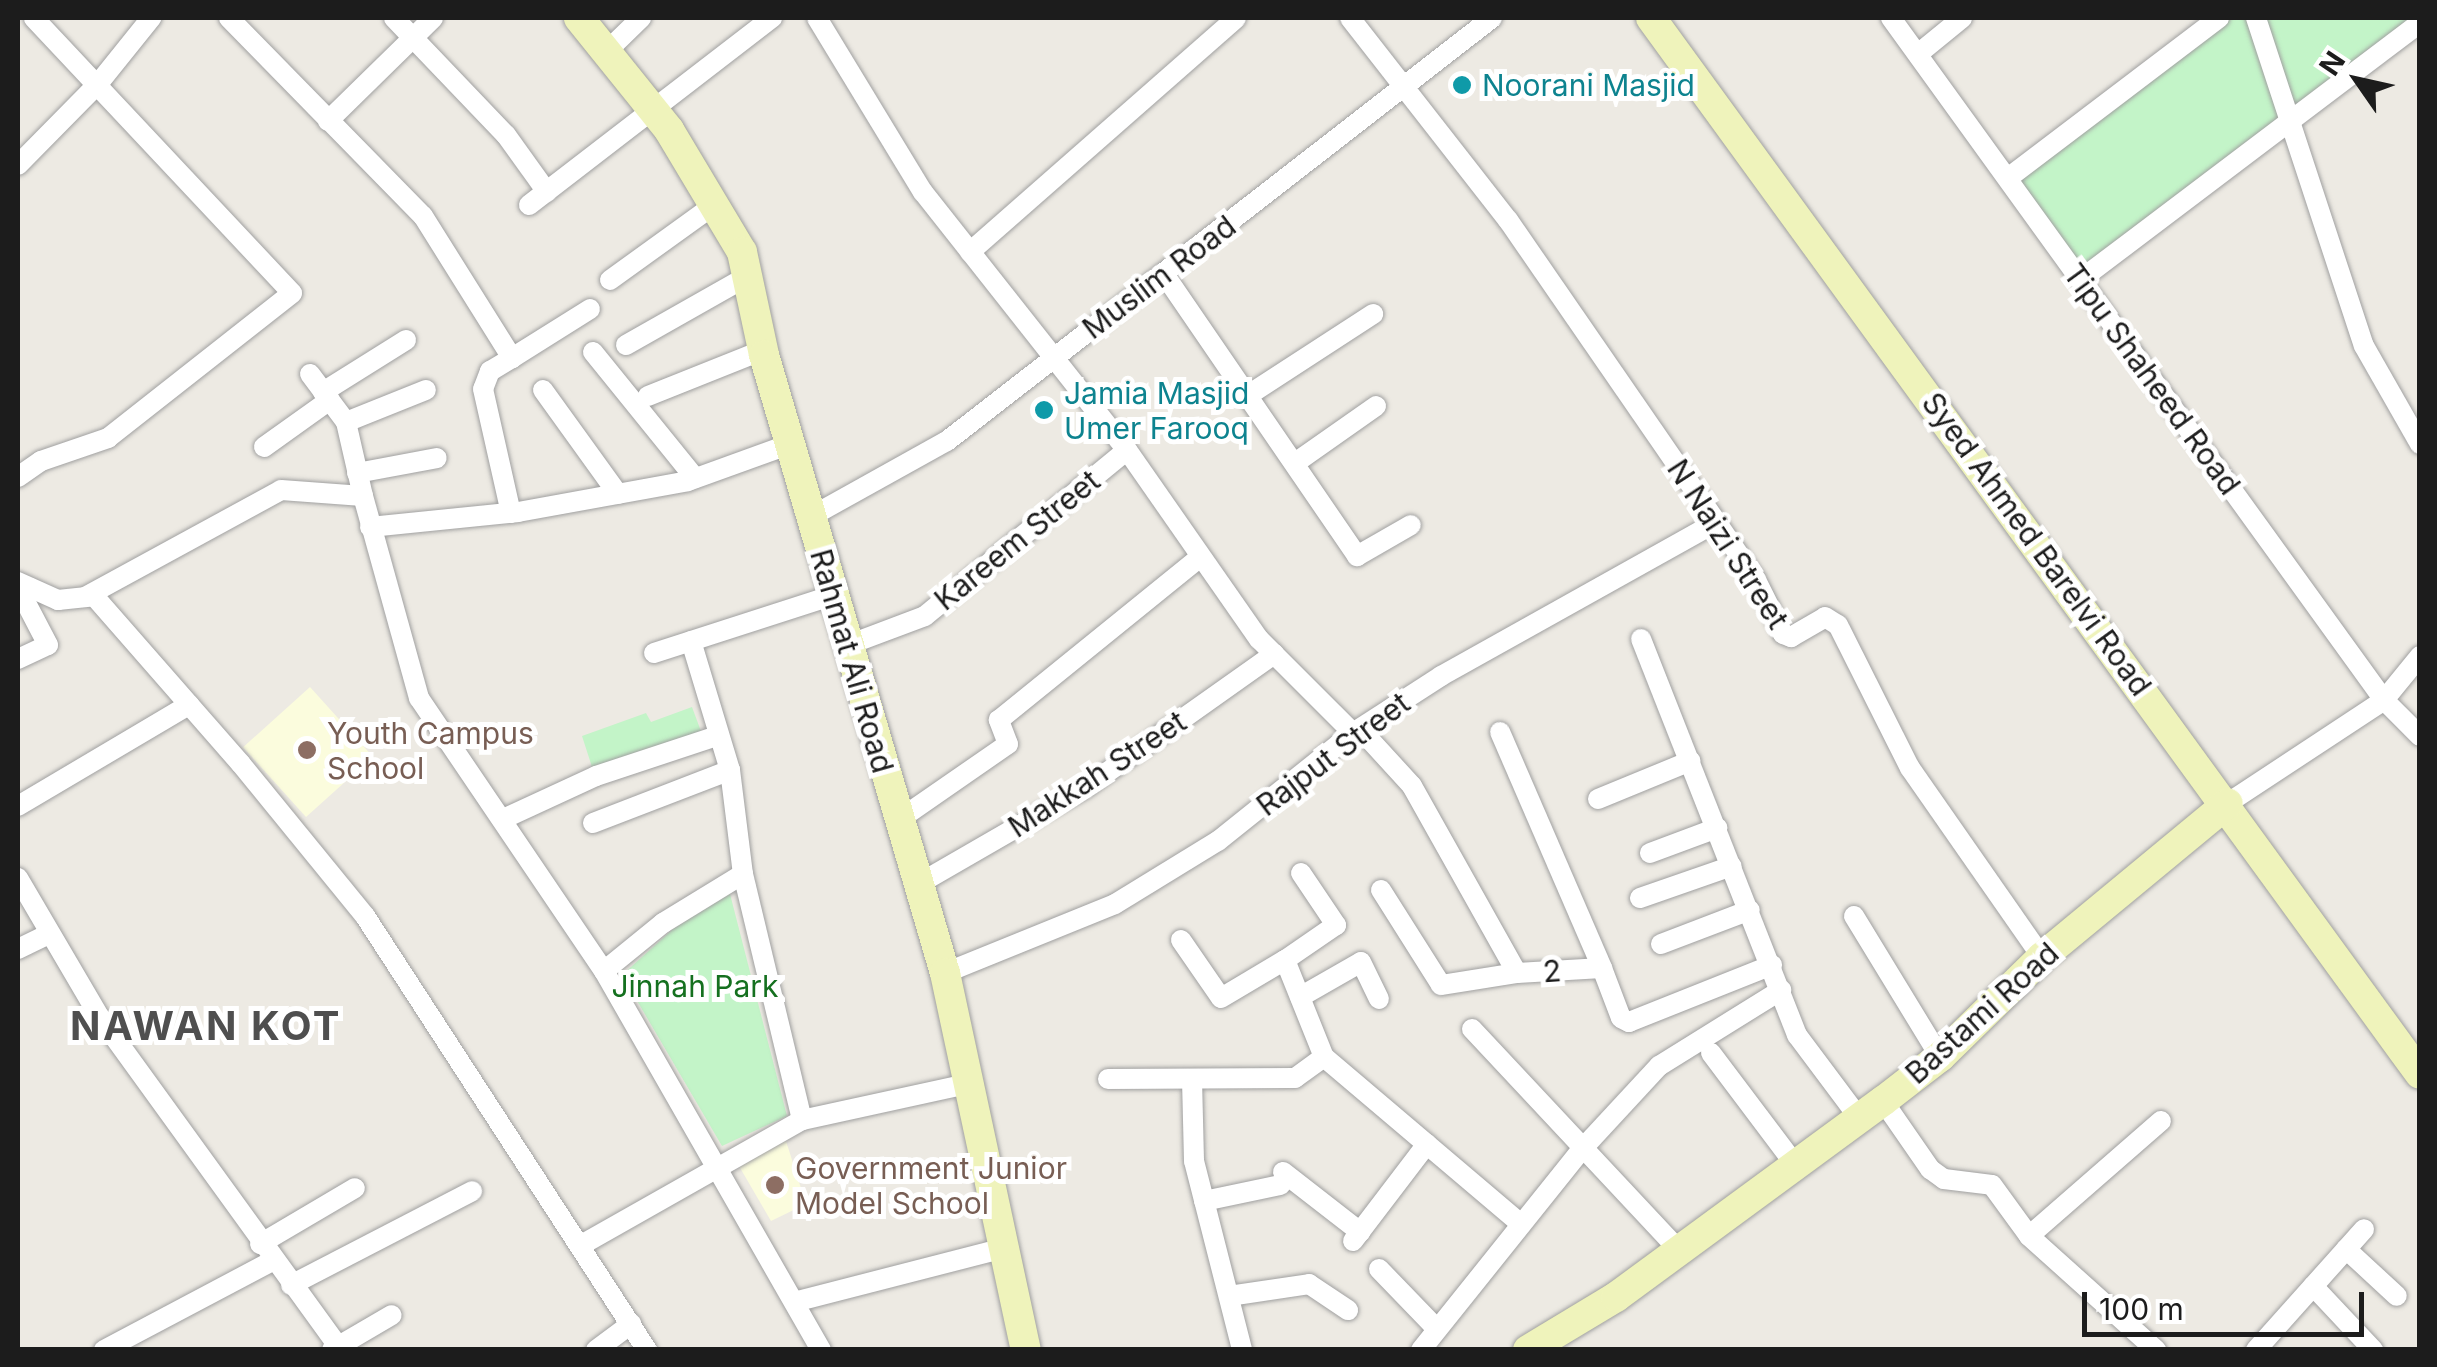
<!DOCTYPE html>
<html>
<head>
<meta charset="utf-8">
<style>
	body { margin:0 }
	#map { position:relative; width:2437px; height:1367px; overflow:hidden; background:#edeae3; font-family:Inter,sans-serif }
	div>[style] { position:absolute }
	.education>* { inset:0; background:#fbfcdd; transform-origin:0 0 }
	.park>* { inset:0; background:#c3f4c8 }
	.roads { filter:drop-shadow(0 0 2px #a0a0a0) drop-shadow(0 0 2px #a0a0a0) }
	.street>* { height:20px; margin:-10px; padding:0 10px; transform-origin:10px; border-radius:10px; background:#fff }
	.secondary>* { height:30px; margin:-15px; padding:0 15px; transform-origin:15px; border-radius:15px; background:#eff3bb }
	.dots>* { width:28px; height:28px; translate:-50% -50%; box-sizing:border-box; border:5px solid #fff; border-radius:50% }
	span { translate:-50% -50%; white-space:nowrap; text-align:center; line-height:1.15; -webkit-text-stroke:10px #fff; paint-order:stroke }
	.culture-label { font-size:30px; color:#0d838f }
	.left { translate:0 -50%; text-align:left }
	.street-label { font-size:30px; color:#1c1c1c }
	.education-label { font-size:30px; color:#785e54 }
	.park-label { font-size:30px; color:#15701f }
	.district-label { font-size:40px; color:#4f4f4f; font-weight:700; letter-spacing:2.5px }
	.frame { position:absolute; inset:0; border:20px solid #1c1c1c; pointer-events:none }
	.north { position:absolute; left:2307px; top:30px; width:100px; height:100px; -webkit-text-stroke:8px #fff; paint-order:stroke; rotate:304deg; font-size:28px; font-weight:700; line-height:40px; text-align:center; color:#1c1c1c }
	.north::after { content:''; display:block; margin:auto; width:35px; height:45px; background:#1c1c1c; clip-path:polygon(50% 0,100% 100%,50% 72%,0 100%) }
	.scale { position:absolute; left:2082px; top:1292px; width:282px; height:45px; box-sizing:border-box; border:5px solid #1c1c1c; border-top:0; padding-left:12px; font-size:30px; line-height:35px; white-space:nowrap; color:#1c1c1c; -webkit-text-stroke:8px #fff; paint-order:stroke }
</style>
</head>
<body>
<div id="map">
	<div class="education">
		<div style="left:310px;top:687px;width:94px;height:90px;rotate:48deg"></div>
		<div style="clip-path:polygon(786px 1141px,806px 1204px,771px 1221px,739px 1166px)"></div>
	</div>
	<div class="park">
		<div style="clip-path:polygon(2219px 18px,2419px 18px,2081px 280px,2008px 178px)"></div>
		<div style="clip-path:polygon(692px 707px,702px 734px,592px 767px,582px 736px,646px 713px,651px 722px)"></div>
		<div style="clip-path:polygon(730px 894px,787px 1116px,722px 1146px,622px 975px,673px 929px)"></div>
	</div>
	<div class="roads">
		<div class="street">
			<div style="left:229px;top:18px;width:277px;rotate:45.6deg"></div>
			<div style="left:423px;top:216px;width:168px;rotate:57.9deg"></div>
			<div style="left:512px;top:358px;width:26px;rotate:149deg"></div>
			<div style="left:490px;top:371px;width:19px;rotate:111deg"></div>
			<div style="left:483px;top:389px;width:127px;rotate:77.3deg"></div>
			<div style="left:394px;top:18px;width:162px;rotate:46.3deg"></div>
			<div style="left:506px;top:135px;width:70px;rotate:54.3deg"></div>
			<div style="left:817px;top:18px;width:204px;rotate:58.7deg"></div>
			<div style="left:923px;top:192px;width:329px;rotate:51.7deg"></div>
			<div style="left:1127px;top:450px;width:231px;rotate:55.1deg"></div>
			<div style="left:1259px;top:639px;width:133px;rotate:45deg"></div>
			<div style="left:1350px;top:18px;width:256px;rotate:52deg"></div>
			<div style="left:1508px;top:220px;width:437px;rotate:55.4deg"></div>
			<div style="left:1756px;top:580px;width:60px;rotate:63.4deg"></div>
			<div style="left:1783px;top:634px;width:9px;rotate:21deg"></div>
			<div style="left:1791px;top:637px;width:39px;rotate:-30deg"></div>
			<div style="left:1825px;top:617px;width:15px;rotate:32deg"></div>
			<div style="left:1838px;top:625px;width:160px;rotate:63.3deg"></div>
			<div style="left:1910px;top:768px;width:231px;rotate:55.1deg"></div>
			<div style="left:1891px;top:18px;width:842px;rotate:54.14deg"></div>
			<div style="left:2384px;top:700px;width:51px;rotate:45deg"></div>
			<div style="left:2256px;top:18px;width:345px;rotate:71.8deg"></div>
			<div style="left:2364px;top:346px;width:113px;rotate:60.3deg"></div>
			<div style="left:606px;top:52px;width:49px;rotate:-44.2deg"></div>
			<div style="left:1918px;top:54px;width:57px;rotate:-39.3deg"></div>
			<div style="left:328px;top:121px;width:147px;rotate:-44.4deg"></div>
			<div style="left:18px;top:165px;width:114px;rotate:-45.4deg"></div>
			<div style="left:98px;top:84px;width:85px;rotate:-51.2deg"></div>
			<div style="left:2008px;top:178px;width:265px;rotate:-37.2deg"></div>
			<div style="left:529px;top:205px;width:307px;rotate:-37.6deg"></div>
			<div style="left:970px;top:252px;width:354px;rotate:-41.3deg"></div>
			<div style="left:1164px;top:274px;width:342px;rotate:55.6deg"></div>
			<div style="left:1357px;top:556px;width:62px;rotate:-29.9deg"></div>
			<div style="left:610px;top:280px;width:128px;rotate:-35.8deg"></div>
			<div style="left:2080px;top:280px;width:426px;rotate:-37.1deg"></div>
			<div style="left:626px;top:345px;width:140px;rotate:-29.5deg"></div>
			<div style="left:593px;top:352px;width:162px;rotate:51deg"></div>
			<div style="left:512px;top:358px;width:92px;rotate:-32.1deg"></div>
			<div style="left:310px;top:374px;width:60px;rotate:53.1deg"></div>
			<div style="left:346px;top:422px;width:76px;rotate:77.1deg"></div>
			<div style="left:543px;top:390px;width:128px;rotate:54.2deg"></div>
			<div style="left:323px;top:392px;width:98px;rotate:-32.1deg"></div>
			<div style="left:1250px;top:394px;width:147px;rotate:-33deg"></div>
			<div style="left:648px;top:396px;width:124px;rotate:-21.8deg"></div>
			<div style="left:346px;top:422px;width:86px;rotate:-21.8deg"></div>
			<div style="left:264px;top:447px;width:81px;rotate:-35.5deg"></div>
			<div style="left:1295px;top:463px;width:99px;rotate:-35.1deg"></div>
			<div style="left:357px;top:473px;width:81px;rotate:-10.6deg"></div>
			<div style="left:18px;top:477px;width:28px;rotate:-35deg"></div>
			<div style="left:41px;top:461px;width:71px;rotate:-18.9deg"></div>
			<div style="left:108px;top:438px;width:234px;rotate:-38.2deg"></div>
			<div style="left:292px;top:293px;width:377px;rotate:-133.2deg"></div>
			<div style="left:812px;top:516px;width:154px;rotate:-29.1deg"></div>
			<div style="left:947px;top:441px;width:690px;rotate:-37.82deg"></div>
			<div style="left:370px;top:527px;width:149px;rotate:-5.8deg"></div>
			<div style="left:518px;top:512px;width:173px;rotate:-10.3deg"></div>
			<div style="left:688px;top:481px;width:109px;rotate:-19.9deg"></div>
			<div style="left:18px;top:582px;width:44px;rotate:24.2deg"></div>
			<div style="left:58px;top:600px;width:36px;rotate:-6deg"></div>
			<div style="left:94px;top:596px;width:223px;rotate:48.8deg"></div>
			<div style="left:241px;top:764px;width:196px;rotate:50.8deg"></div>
			<div style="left:365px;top:916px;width:518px;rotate:56.99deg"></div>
			<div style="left:85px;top:597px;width:223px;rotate:-28.6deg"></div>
			<div style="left:281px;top:490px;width:82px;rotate:4.2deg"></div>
			<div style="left:363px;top:496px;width:210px;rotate:74.5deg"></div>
			<div style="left:419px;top:698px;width:330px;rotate:55.9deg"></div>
			<div style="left:1641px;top:639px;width:426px;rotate:68.5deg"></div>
			<div style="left:1797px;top:1035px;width:104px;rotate:53.2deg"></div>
			<div style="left:691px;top:641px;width:135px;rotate:73.2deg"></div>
			<div style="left:730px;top:770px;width:105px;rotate:82.9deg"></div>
			<div style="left:743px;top:874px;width:253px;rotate:76.5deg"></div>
			<div style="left:848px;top:645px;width:82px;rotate:-20.6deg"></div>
			<div style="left:925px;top:616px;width:261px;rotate:-39.4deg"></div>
			<div style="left:654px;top:653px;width:189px;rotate:-17.9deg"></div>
			<div style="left:18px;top:659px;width:33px;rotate:-25deg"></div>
			<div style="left:48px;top:645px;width:50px;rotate:-117.6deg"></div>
			<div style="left:25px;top:601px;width:14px;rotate:-69deg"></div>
			<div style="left:1360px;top:729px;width:77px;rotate:47.6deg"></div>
			<div style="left:1412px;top:786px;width:214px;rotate:60.7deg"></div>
			<div style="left:1517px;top:973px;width:85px;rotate:-3.4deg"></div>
			<div style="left:1602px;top:968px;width:53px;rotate:69.2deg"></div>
			<div style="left:1621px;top:1018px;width:9px;rotate:27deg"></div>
			<div style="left:1629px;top:1022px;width:154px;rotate:-21.7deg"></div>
			<div style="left:1500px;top:732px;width:257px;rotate:66.6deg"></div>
			<div style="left:1598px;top:799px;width:100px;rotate:-22.4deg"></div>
			<div style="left:2228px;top:803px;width:187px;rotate:-33.4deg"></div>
			<div style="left:2384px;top:700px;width:57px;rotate:-50.7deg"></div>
			<div style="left:18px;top:806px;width:199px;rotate:-30.6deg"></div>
			<div style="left:503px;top:819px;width:102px;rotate:-24.8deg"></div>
			<div style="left:596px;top:776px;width:127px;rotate:-18.3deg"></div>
			<div style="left:897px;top:821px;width:135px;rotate:-34.7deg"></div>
			<div style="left:1008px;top:744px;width:26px;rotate:-111deg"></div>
			<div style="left:999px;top:720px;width:259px;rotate:-39deg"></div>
			<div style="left:593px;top:823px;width:147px;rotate:-21.1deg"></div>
			<div style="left:1650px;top:853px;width:72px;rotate:-20.5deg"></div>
			<div style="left:1301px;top:873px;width:63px;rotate:56.1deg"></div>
			<div style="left:1336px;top:925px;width:62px;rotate:145.5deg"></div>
			<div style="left:1285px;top:960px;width:105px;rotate:68.1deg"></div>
			<div style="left:1324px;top:1057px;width:258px;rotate:40.3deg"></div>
			<div style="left:743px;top:874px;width:94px;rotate:148.5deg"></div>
			<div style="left:663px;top:923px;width:76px;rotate:140.9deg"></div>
			<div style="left:604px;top:971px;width:437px;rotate:60.2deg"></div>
			<div style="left:18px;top:878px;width:160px;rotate:59.6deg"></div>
			<div style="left:99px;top:1016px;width:412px;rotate:54.1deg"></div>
			<div style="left:915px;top:886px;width:196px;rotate:-30deg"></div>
			<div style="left:1085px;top:788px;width:232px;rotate:-35.3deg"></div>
			<div style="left:1381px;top:890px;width:112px;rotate:57.7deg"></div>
			<div style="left:1441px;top:985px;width:77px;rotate:-9deg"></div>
			<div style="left:1640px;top:898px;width:97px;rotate:-19.2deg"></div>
			<div style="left:1854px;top:916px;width:165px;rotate:58.6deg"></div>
			<div style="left:1181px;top:940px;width:70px;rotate:55.4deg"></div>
			<div style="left:1221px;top:998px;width:74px;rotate:-30.7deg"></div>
			<div style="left:1661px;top:944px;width:95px;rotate:-20.9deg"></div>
			<div style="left:18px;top:949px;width:32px;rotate:-26deg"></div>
			<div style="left:945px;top:973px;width:183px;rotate:-22.1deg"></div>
			<div style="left:1115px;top:904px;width:121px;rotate:-31.5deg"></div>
			<div style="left:1218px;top:841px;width:173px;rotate:-38.7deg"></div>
			<div style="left:1353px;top:733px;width:105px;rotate:-32.9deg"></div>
			<div style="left:1441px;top:676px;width:315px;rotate:-29.2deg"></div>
			<div style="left:1300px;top:997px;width:70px;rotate:-29.8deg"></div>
			<div style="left:1361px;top:962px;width:41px;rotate:64.1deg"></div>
			<div style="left:1472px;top:1029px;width:304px;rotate:46.9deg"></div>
			<div style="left:1711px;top:1053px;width:141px;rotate:53deg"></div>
			<div style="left:1108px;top:1079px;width:187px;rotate:-0.3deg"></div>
			<div style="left:1295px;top:1078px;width:36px;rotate:-36deg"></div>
			<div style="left:1192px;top:1079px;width:82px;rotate:88.6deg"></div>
			<div style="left:1194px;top:1161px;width:195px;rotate:75.7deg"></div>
			<div style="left:1883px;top:1101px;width:83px;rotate:55.3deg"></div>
			<div style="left:1930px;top:1169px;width:17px;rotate:36deg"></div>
			<div style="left:1944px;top:1179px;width:48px;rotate:7.1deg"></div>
			<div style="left:1992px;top:1185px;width:63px;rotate:54deg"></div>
			<div style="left:2029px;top:1236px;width:171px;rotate:41.9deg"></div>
			<div style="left:1283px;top:1172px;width:98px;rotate:37.9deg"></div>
			<div style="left:1204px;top:1201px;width:78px;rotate:-11.9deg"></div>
			<div style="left:2029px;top:1236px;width:175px;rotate:-41.1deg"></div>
			<div style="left:1353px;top:1241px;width:122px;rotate:-52.7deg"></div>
			<div style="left:260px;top:1244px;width:110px;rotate:-30.5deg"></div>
			<div style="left:583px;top:1244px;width:252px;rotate:-29.5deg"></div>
			<div style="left:802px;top:1120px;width:173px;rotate:-12.3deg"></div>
			<div style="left:2346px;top:1249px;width:69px;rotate:42.7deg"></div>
			<div style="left:1379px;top:1269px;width:82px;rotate:46deg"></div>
			<div style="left:291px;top:1285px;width:204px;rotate:-27.4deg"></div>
			<div style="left:2313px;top:1286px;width:88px;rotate:46.8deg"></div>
			<div style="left:1229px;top:1296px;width:81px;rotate:-8.5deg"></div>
			<div style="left:1309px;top:1284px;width:47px;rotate:33.7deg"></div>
			<div style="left:798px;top:1301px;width:214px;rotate:-14.4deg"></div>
			<div style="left:104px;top:1350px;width:190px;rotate:-27.9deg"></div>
			<div style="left:332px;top:1350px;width:69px;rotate:-30.3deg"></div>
			<div style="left:596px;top:1350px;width:44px;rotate:-36.6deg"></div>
			<div style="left:1421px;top:1350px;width:259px;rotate:-51.3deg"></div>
			<div style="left:1583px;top:1148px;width:112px;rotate:-47.2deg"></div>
			<div style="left:1659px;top:1066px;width:144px;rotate:-31.9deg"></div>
			<div style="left:2256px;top:1350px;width:162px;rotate:-48.2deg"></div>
		</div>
		<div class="secondary">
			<div style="left:579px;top:18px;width:144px;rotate:51.2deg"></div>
			<div style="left:669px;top:130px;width:142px;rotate:59.1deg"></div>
			<div style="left:742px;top:252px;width:105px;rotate:77.9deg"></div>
			<div style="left:764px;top:355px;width:644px;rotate:73.68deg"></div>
			<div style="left:945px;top:973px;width:386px;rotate:77.9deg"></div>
			<div style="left:1651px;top:18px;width:1306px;rotate:53.94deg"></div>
			<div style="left:1528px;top:1350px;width:103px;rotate:-31.1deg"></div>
			<div style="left:1616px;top:1297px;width:331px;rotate:-36.3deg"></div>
			<div style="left:1883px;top:1101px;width:72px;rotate:-37.7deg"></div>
			<div style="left:1940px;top:1057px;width:143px;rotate:-44.4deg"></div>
			<div style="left:2042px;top:957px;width:241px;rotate:-39.6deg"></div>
		</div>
	</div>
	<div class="dots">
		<div style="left:1462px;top:85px;background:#0f9aa8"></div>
		<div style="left:1044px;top:410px;background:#0f9aa8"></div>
		<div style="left:307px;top:750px;background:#8d6e63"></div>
		<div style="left:775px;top:1185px;background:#8d6e63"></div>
	</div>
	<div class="culture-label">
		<span class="left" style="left:1482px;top:85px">Noorani Masjid</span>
		<span class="left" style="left:1064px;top:410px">Jamia Masjid<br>Umer Farooq</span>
	</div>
	<div class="street-label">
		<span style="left:1159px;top:277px;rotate:-37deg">Muslim Road</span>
		<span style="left:2152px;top:379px;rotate:54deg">Tipu Shaheed Road</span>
		<span style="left:1017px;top:540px;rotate:-39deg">Kareem Street</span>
		<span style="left:1728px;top:544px;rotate:57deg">N Naizi Street</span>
		<span style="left:2037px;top:544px;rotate:54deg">Syed Ahmed Barelvi Road</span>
		<span style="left:852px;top:661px;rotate:74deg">Rahmat Ali Road</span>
		<span style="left:1333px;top:754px;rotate:-37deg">Rajput Street</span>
		<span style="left:1097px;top:774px;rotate:-33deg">Makkah Street</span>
		<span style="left:1552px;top:971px;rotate:-4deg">2</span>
		<span style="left:1982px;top:1013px;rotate:-42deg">Bastami Road</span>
	</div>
	<div class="education-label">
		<span class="left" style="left:327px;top:750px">Youth Campus<br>School</span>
		<span class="left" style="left:795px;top:1185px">Government Junior<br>Model School</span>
	</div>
	<div class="park-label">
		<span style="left:695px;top:986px">Jinnah Park</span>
	</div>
	<div class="district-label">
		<span style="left:206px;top:1026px">NAWAN KOT</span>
	</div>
	<div class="frame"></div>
	<div class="north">N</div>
	<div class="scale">100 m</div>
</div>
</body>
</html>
